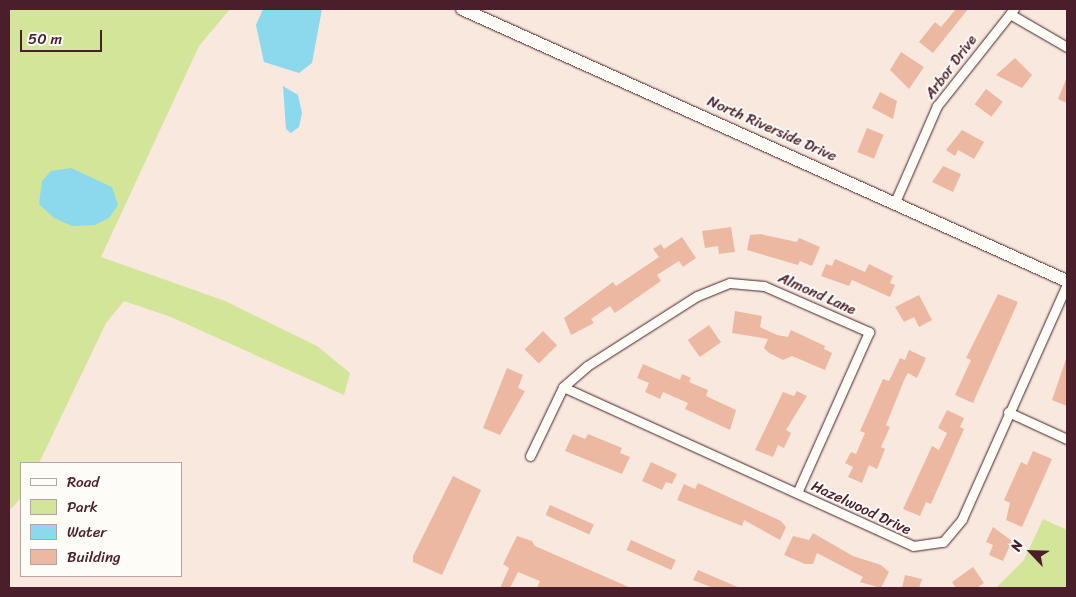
<!DOCTYPE html>
<html>
<head>
<meta charset="utf-8">
<style>
	body { margin:0 }
	#map { position:relative; width:1076px; height:597px; overflow:hidden; background:#f8e8dd; font-family:Sriracha,sans-serif }
	div>[style] { position:absolute }
	.green>* { inset:0; background:#d3e599 }
	.water>* { inset:0; background:#8cd8ec }
	.building>* { inset:0; background:#edb8a1; transform-origin:0 0 }
	.roads { filter:drop-shadow(0 0 1px #4a1f2b) drop-shadow(0 0 1px #4a1f2b) }
	.street>* { height:9px; margin:-4.5px; padding:0 4.5px; transform-origin:4.5px; border-radius:4.5px; background:#fdfcf7 }
	.secondary>* { height:12px; margin:-6px; padding:0 6px; transform-origin:6px; border-radius:6px; background:#fdfcf7 }
	span { translate:-50% -50%; white-space:nowrap; text-align:center; line-height:1.15; -webkit-text-stroke:4px #fdfcf7; paint-order:stroke }
	.street-label { font-size:15px; color:#4a1f2b }
	.frame { position:absolute; inset:0; border:10px solid #4a1f2b; pointer-events:none }
	.legend { position:absolute; left:20px; top:462px; width:162px; height:115px; box-sizing:border-box; background:#fdfcf7; border:1px solid #b5a4a5; margin:0; padding:6px 9px; list-style:none; font-size:15px; color:#4a1f2b }
	.legend li { display:flex; align-items:center; gap:10px; height:25px }
	.legend b { width:25px; border:1px solid #b5a4a5 }
	.north { position:absolute; left:1006px; top:527px; width:50px; height:50px; -webkit-text-stroke:4px #fdfcf7; paint-order:stroke; rotate:294deg; font-size:14px; font-weight:700; line-height:20px; text-align:center; color:#4a1f2b }
	.north::after { content:''; display:block; margin:auto; width:18px; height:22px; background:#4a1f2b; clip-path:polygon(50% 0,100% 100%,50% 72%,0 100%) }
	.scale { position:absolute; left:20px; top:30px; width:82px; height:22px; box-sizing:border-box; border:2px solid #4a1f2b; border-top:0; padding-left:6px; font-size:15px; line-height:18px; white-space:nowrap; color:#4a1f2b; -webkit-text-stroke:4px #fdfcf7; paint-order:stroke }
</style>
</head>
<body>
<div id="map">
	<div class="green">
		<div style="clip-path:polygon(9px 9px,230px 9px,199px 46px,101px 257px,225px 301px,317px 346px,350px 373px,344px 395px,171px 317px,124px 301px,106px 323px,39px 463px,21px 463px,21px 498px,9px 511px)"></div>
		<div style="clip-path:polygon(1043px 519px,1067px 530px,1067px 588px,996px 588px,1024px 560px)"></div>
	</div>
	<div class="water">
		<div style="clip-path:polygon(263px 9px,322px 9px,312px 63px,299px 73px,264px 62px,256px 25px)"></div>
		<div style="clip-path:polygon(283px 86px,298px 95px,302px 113px,299px 127px,291px 133px,286px 129px)"></div>
		<div style="clip-path:polygon(71px 168px,112px 187px,118px 205px,109px 218px,95px 225px,72px 226px,54px 218px,39px 204px,42px 181px,51px 171px)"></div>
	</div>
	<div class="building">
		<div style="clip-path:polygon(956px 9px,968px 9px,933px 53px,919px 42px,935px 22px,941px 27px)"></div>
		<div style="clip-path:polygon(901px 52px,924px 67px,909px 89px,890px 70px)"></div>
		<div style="clip-path:polygon(1015px 58px,1032px 75px,1022px 88px,996px 75px)"></div>
		<div style="clip-path:polygon(1067px 77px,1067px 103px,1058px 99px)"></div>
		<div style="left:986px;top:89px;width:21px;height:19px;rotate:37deg"></div>
		<div style="clip-path:polygon(880px 92px,897px 101px,893px 119px,872px 108px)"></div>
		<div style="left:867px;top:128px;width:18px;height:26px;rotate:22deg"></div>
		<div style="clip-path:polygon(962px 130px,984px 142px,974px 159px,958px 150px,955px 156px,946px 150px)"></div>
		<div style="clip-path:polygon(943px 166px,961px 174px,953px 192px,932px 182px)"></div>
		<div style="clip-path:polygon(731px 227px,735px 252px,719px 254px,718px 246px,705px 248px,702px 231px)"></div>
		<div style="clip-path:polygon(760px 234px,797px 242px,799px 238px,820px 247px,812px 266px,800px 261px,798px 265px,747px 250px,750px 235px)"></div>
		<div style="clip-path:polygon(682px 237px,696px 258px,683px 267px,679px 261px,657px 275px,661px 281px,628px 304px,615px 313px,610px 306px,591px 319px,594px 323px,571px 335px,564px 318px,613px 282px,616px 286px,659px 257px,653px 249px,661px 244px,664px 249px)"></div>
		<div style="clip-path:polygon(835px 259px,865px 272px,869px 264px,893px 276px,890px 283px,895px 285px,890px 297px,852px 280px,849px 286px,821px 276px,826px 264px,832px 266px)"></div>
		<div style="clip-path:polygon(998px 294px,1018px 302px,973px 403px,955px 395px,971px 360px,966px 358px)"></div>
		<div style="clip-path:polygon(919px 295px,932px 320px,919px 327px,914px 317px,904px 322px,895px 307px)"></div>
		<div style="clip-path:polygon(735px 311px,762px 316px,760px 327px,777px 335px,788px 337px,791px 330px,825px 346px,824px 349px,832px 353px,825px 370px,792px 356px,783px 360px,769px 353px,764px 348px,768px 339px,732px 333px)"></div>
		<div style="left:709px;top:325px;width:21px;height:26px;rotate:55deg"></div>
		<div style="left:543px;top:331px;width:20px;height:26px;rotate:45deg"></div>
		<div style="clip-path:polygon(909px 350px,926px 358px,917px 378px,908px 373px,905px 378px,886px 425px,890px 427px,881px 447px,885px 449px,877px 469px,869px 465px,862px 483px,848px 477px,853px 467px,845px 463px,851px 452px,856px 454px,865px 433px,860px 431px,883px 379px,889px 381px,900px 358px,905px 360px)"></div>
		<div style="clip-path:polygon(1067px 356px,1067px 406px,1052px 400px)"></div>
		<div style="clip-path:polygon(643px 364px,680px 380px,682px 374px,691px 378px,689px 382px,708px 390px,706px 396px,736px 410px,730px 430px,685px 409px,688px 403px,663px 392px,660px 399px,645px 392px,649px 383px,637px 378px)"></div>
		<div style="clip-path:polygon(507px 368px,523px 375px,518px 388px,525px 391px,500px 435px,483px 428px)"></div>
		<div style="clip-path:polygon(797px 391px,807px 396px,786px 430px,791px 433px,784px 448px,778px 445px,773px 457px,755px 450px,783px 392px,794px 396px)"></div>
		<div style="clip-path:polygon(947px 410px,964px 418px,960px 427px,964px 429px,931px 504px,926px 502px,920px 516px,903px 509px,932px 446px,939px 450px,947px 433px,938px 428px)"></div>
		<div style="clip-path:polygon(573px 434px,585px 439px,588px 434px,622px 448px,620px 453px,630px 457px,622px 474px,565px 451px)"></div>
		<div style="clip-path:polygon(1033px 451px,1052px 459px,1022px 527px,1006px 520px,1010px 503px,1004px 500px,1021px 462px,1027px 465px)"></div>
		<div style="clip-path:polygon(651px 462px,677px 474px,672px 484px,666px 482px,662px 490px,642px 481px)"></div>
		<div style="clip-path:polygon(453px 476px,481px 490px,442px 575px,413px 562px,413px 556px)"></div>
		<div style="clip-path:polygon(698px 483px,781px 521px,786px 527px,780px 540px,744px 520px,742px 526px,677px 500px,684px 484px,695px 489px)"></div>
		<div style="left:550px;top:505px;width:48px;height:11px;rotate:24deg"></div>
		<div style="clip-path:polygon(993px 527px,1012px 541px,1003px 561px,989px 555px,993px 545px,986px 542px)"></div>
		<div style="clip-path:polygon(813px 533px,853px 556px,881px 565px,889px 572px,881px 588px,860px 582px,863px 577px,817px 553px,813px 564px,805px 564px,784px 555px,793px 536px,809px 540px)"></div>
		<div style="clip-path:polygon(517px 536px,532px 541px,535px 546px,631px 588px,537px 588px,540px 581px,518px 572px,510px 588px,500px 588px,509px 568px,503px 564px)"></div>
		<div style="left:631px;top:540px;width:49px;height:11px;rotate:24deg"></div>
		<div style="clip-path:polygon(973px 567px,984px 583px,977px 588px,956px 588px,952px 582px)"></div>
		<div style="clip-path:polygon(698px 570px,740px 588px,713px 588px,693px 580px)"></div>
		<div style="clip-path:polygon(905px 575px,922px 579px,919px 588px,902px 588px)"></div>
	</div>
	<div class="roads">
		<div class="street">
			<div style="left:1010px;top:14px;width:66px;rotate:30.1deg"></div>
			<div style="left:895px;top:202px;width:105px;rotate:-66.4deg"></div>
			<div style="left:937px;top:106px;width:124px;rotate:-51.6deg"></div>
			<div style="left:563px;top:387px;width:384px;rotate:24.4deg"></div>
			<div style="left:913px;top:546px;width:30px;rotate:-8deg"></div>
			<div style="left:943px;top:542px;width:30px;rotate:-50deg"></div>
			<div style="left:962px;top:519px;width:257px;rotate:-65.9deg"></div>
			<div style="left:1008px;top:412px;width:65px;rotate:24.6deg"></div>
			<div style="left:530px;top:456px;width:76px;rotate:-64.4deg"></div>
			<div style="left:563px;top:387px;width:32px;rotate:-41deg"></div>
			<div style="left:587px;top:366px;width:130px;rotate:-32.5deg"></div>
			<div style="left:697px;top:296px;width:35px;rotate:-22deg"></div>
			<div style="left:730px;top:283px;width:34px;rotate:5deg"></div>
			<div style="left:764px;top:286px;width:115px;rotate:23.7deg"></div>
			<div style="left:869px;top:332px;width:176px;rotate:114.1deg"></div>
		</div>
		<div class="secondary">
			<div style="left:462px;top:9px;width:663px;rotate:24.21deg"></div>
		</div>
	</div>
	<div class="street-label">
		<span style="left:951px;top:67px;rotate:-53deg">Arbor Drive</span>
		<span style="left:772px;top:129px;rotate:24deg">North Riverside Drive</span>
		<span style="left:817px;top:294px;rotate:24deg">Almond Lane</span>
		<span style="left:861px;top:508px;rotate:25deg">Hazelwood Drive</span>
	</div>
	<div class="frame"></div>
	<ul class="legend">
	<li><b style="height:6px;background:#fdfcf7"></b>Road</li>
	<li><b style="height:14px;background:#d3e599"></b>Park</li>
	<li><b style="height:14px;background:#8cd8ec"></b>Water</li>
	<li><b style="height:14px;background:#edb8a1"></b>Building</li>
	</ul>
	<div class="north">N</div>
	<div class="scale">50 m</div>
</div>
</body>
</html>
